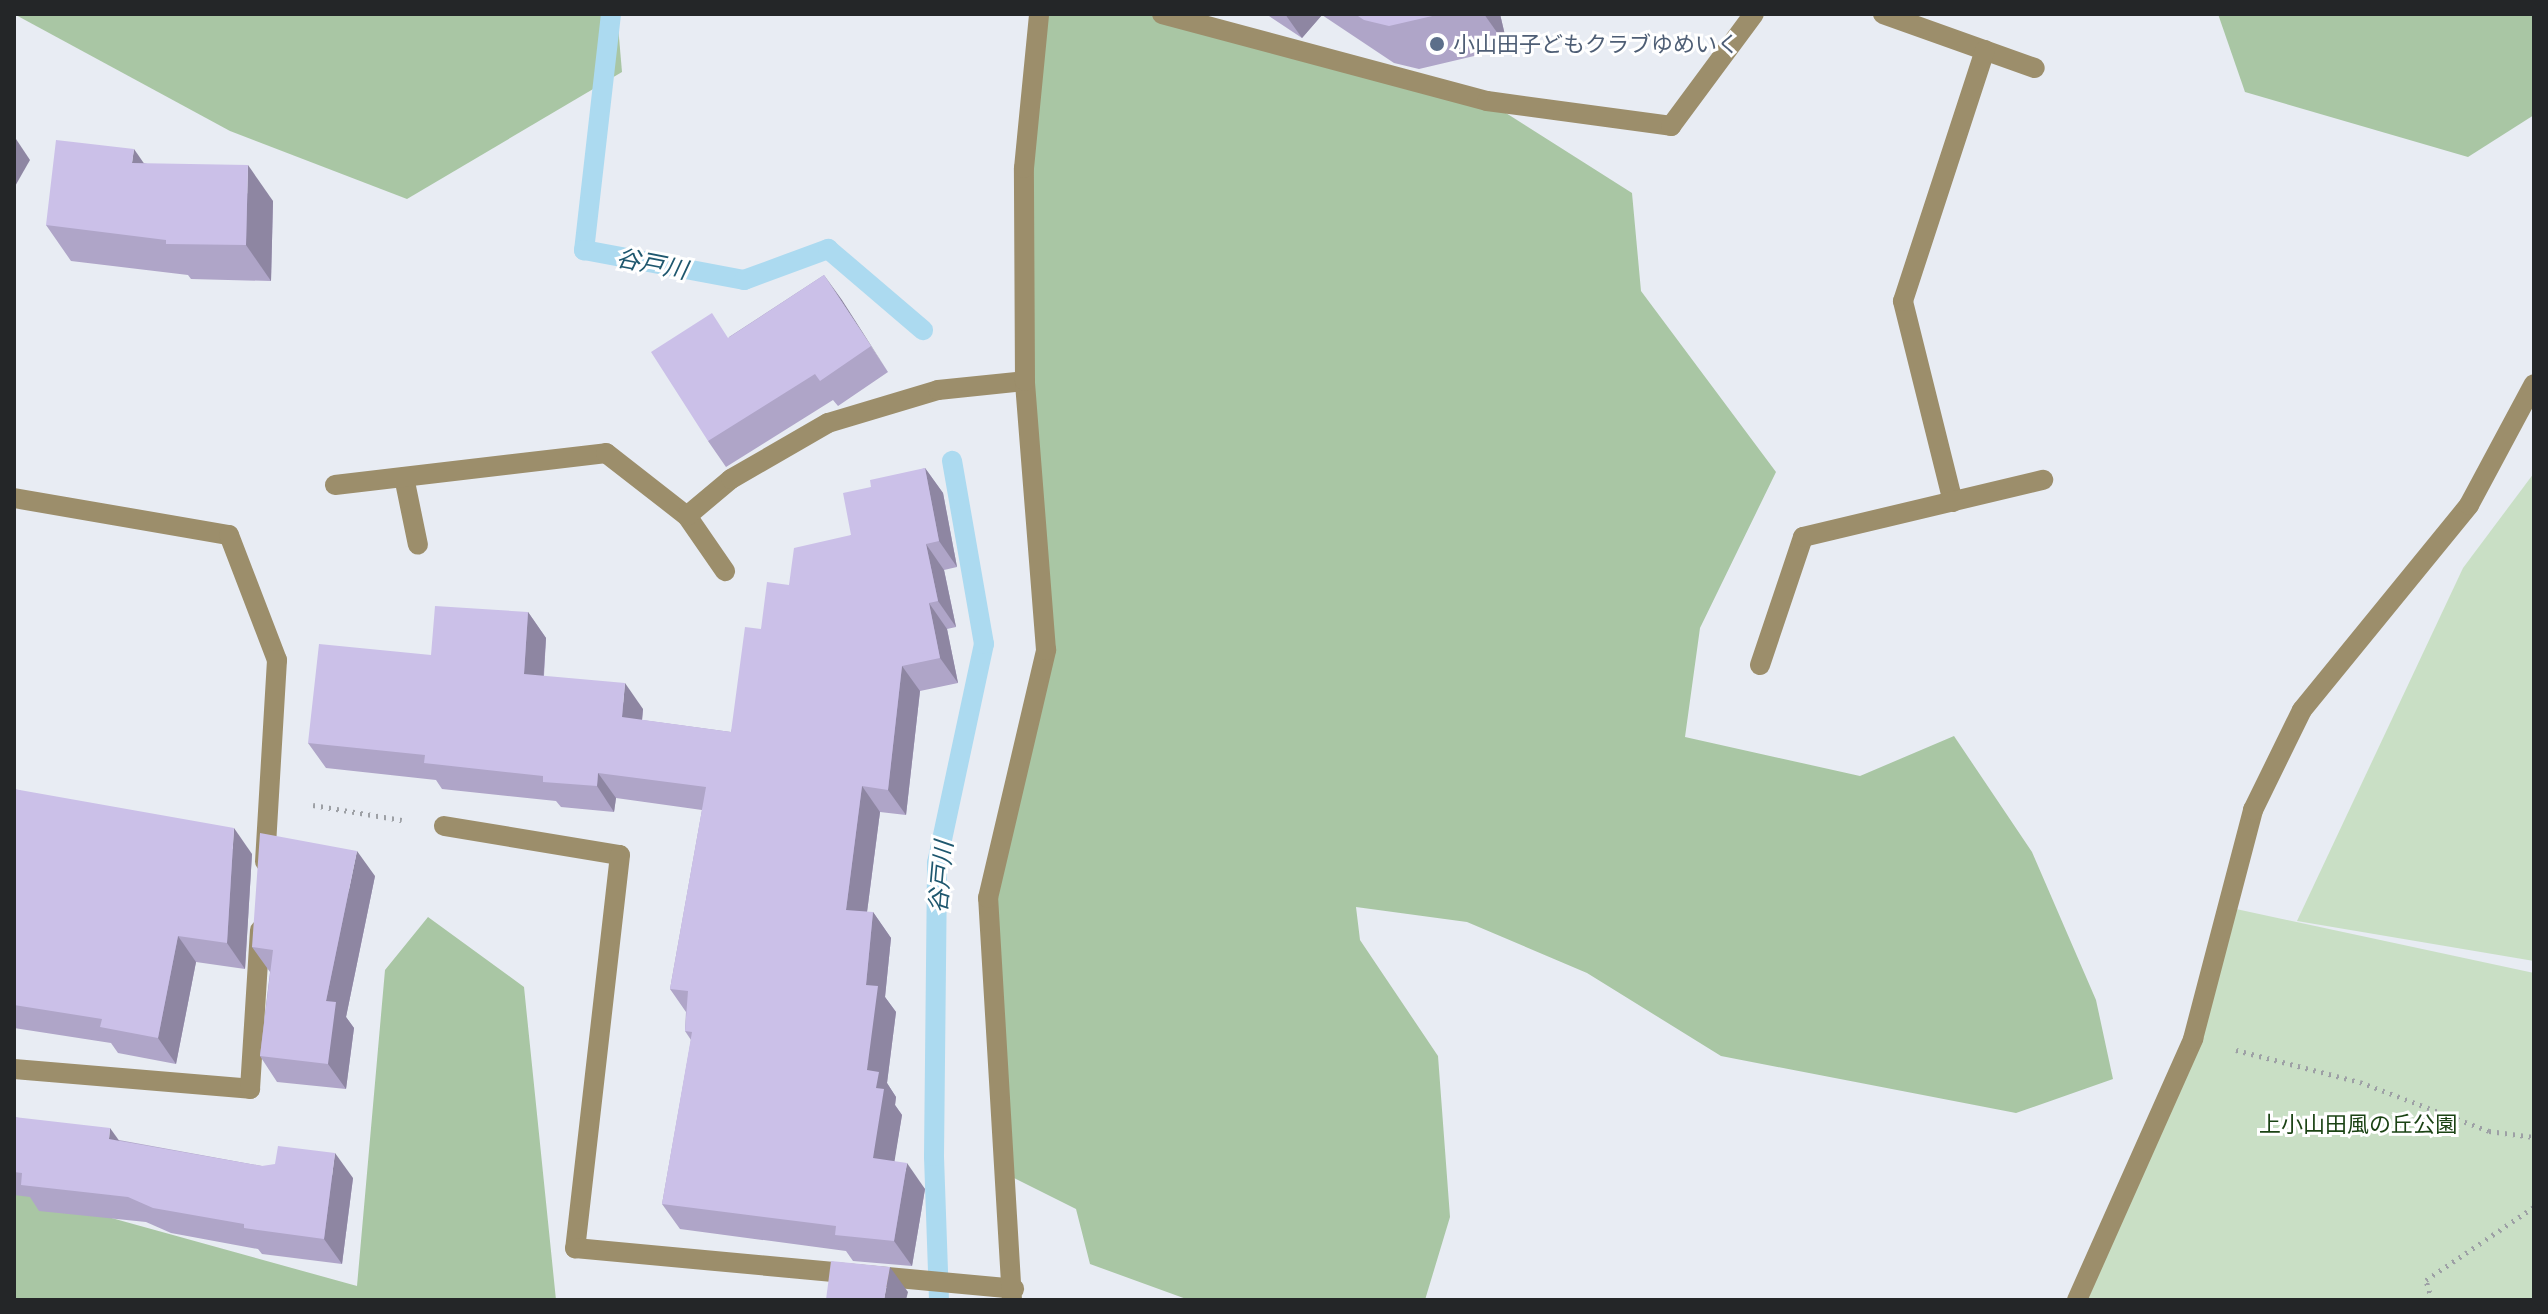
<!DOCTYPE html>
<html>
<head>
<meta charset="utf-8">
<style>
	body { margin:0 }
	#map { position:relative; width:2548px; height:1314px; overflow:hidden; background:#e8ecf3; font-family:"Open Sans","Noto Sans JP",sans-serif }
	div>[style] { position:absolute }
	.green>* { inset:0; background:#c9dfc5 }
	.forest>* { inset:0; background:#a9c6a4 }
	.stream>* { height:20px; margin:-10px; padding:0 10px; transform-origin:10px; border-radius:10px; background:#acdaf0 }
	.path>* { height:5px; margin-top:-2.5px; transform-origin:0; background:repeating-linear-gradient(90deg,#9da0a5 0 2px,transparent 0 8px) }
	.minor>* { height:20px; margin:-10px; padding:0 10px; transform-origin:10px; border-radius:10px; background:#9c8e6b }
	.wall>* { inset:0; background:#afa5c8 }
	.shaded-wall>* { inset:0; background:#8e86a2 }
	.building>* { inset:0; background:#cbc0e8 }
	.dots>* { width:22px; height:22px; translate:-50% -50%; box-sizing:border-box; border:4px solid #fff; border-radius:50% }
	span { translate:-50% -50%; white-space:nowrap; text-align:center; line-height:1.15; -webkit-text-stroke:6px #fff; paint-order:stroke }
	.service-label { font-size:22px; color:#4e5e75 }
	.left { translate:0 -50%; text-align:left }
	.park-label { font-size:22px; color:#1b4314 }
	.water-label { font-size:24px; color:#1e576e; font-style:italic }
	.frame { position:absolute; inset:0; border:16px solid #242628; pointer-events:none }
</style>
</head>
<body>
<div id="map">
	<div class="green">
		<div style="clip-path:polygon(2534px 473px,2534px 961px,2297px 921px,2463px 568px)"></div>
		<div style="clip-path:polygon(2236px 909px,2534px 973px,2534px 1300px,2088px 1300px)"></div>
	</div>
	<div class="forest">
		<div style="clip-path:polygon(14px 14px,617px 14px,622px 72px,407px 199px,230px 131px)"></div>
		<div style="clip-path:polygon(1039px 14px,1162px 14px,1487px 101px,1632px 193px,1641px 291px,1776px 472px,1700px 628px,1685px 737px,1860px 776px,1954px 736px,2032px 852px,2096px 1000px,2113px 1079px,2016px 1113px,1721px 1056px,1587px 973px,1467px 922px,1356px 907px,1360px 940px,1438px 1056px,1450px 1217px,1425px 1300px,1189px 1300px,1090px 1264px,1076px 1209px,1006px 1174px,988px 898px,1046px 650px,1025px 381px)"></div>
		<div style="clip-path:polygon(2218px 14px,2534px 14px,2534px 115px,2468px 157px,2245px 92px)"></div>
		<div style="clip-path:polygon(428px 917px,524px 987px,556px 1300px,14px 1300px,14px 1191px,357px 1286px,385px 970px)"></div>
	</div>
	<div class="stream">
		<div style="left:611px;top:14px;width:238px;rotate:96.5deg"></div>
		<div style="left:584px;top:250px;width:163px;rotate:10.6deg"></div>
		<div style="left:744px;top:280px;width:90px;rotate:-20.3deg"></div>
		<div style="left:828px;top:249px;width:125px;rotate:40.5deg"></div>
		<div style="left:939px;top:1300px;width:144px;rotate:-92deg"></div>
		<div style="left:934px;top:1156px;width:293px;rotate:-89.4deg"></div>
		<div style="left:937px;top:863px;width:224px;rotate:-77.9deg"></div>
		<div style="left:984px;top:644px;width:186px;rotate:-99.9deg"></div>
	</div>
	<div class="path">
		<div style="left:313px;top:805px;width:90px;rotate:9.6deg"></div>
		<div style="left:2236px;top:1050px;width:128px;rotate:14.5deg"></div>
		<div style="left:2360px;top:1082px;width:138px;rotate:20.8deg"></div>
		<div style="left:2489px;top:1131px;width:45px;rotate:7.6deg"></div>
		<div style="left:2432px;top:1300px;width:21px;rotate:-107deg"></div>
		<div style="left:2426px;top:1280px;width:130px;rotate:-34.1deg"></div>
	</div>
	<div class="minor">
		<div style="left:1162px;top:14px;width:336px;rotate:15deg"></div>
		<div style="left:1487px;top:101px;width:186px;rotate:7.7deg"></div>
		<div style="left:1671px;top:126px;width:139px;rotate:-53.5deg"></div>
		<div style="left:1883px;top:14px;width:161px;rotate:19.6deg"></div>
		<div style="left:404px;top:477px;width:69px;rotate:78.4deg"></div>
		<div style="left:335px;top:485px;width:273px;rotate:-6.7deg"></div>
		<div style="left:606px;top:453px;width:103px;rotate:37.9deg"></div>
		<div style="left:687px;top:516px;width:67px;rotate:55.4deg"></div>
		<div style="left:14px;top:498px;width:218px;rotate:9.8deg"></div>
		<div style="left:229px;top:535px;width:134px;rotate:69deg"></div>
		<div style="left:277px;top:660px;width:202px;rotate:93.4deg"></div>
		<div style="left:1953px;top:502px;width:207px;rotate:-104deg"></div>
		<div style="left:1903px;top:301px;width:264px;rotate:-71.9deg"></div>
		<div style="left:687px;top:516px;width:57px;rotate:-40.1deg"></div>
		<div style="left:731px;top:479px;width:112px;rotate:-30deg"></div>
		<div style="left:828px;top:423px;width:115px;rotate:-16.7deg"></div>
		<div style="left:938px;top:390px;width:87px;rotate:-5.9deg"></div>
		<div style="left:1760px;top:665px;width:135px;rotate:-71.4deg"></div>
		<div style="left:1803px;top:537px;width:247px;rotate:-13.4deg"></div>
		<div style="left:444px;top:826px;width:178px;rotate:9.4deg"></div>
		<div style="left:620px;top:855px;width:396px;rotate:96.5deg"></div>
		<div style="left:575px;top:1248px;width:441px;rotate:5.3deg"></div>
		<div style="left:14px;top:1069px;width:237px;rotate:4.8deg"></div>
		<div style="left:250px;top:1089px;width:159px;rotate:-86.4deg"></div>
		<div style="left:1012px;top:1300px;width:403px;rotate:-93.4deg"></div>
		<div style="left:988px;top:898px;width:255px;rotate:-76.8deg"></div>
		<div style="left:1046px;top:650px;width:270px;rotate:-94.5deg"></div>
		<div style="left:1025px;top:381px;width:213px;rotate:-90.3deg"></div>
		<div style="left:1024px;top:168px;width:155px;rotate:-84.4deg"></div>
		<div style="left:2077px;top:1300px;width:286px;rotate:-66deg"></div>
		<div style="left:2193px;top:1039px;width:237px;rotate:-75.3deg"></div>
		<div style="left:2253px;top:810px;width:111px;rotate:-63.9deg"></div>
		<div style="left:2302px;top:710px;width:264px;rotate:-50.8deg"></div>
		<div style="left:2469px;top:505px;width:137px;rotate:-61.8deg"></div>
	</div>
	<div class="wall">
		<div style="clip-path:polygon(1266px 14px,1500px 14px,1508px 48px,1419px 69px,1394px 63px,1322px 15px,1302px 38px)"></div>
		<div style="clip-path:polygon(144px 163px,273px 201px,271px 281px,191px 279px,188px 275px,71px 261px,46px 225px)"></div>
		<div style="clip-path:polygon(824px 275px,888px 372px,838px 406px,833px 400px,726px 467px,708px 441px,729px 337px)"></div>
		<div style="clip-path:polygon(925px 468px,943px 493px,957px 567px,944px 570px,956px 627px,947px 629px,958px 683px,920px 691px,906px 815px,880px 812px,867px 912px,873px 912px,891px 938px,885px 997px,896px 1012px,887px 1083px,896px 1097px,895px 1105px,902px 1115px,894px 1161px,925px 1189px,912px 1266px,853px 1261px,846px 1251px,680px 1229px,662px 1204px,691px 1040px,685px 1031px,686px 1012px,670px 989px,702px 810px,616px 798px,614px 812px,561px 807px,556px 801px,442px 789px,436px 780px,326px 768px,308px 743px,528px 612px,546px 638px,544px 676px,643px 709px,642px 720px,731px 732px,761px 629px,789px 585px,851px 535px,871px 487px)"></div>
		<div style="clip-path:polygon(14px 789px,252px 854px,245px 969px,196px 962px,176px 1064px,118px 1053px,111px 1043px,14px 1028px)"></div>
		<div style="clip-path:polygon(375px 876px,346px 1017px,354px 1028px,346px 1089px,277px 1082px,260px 1056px,270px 972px,252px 947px)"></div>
		<div style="clip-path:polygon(14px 1117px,119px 1140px,262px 1166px,353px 1178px,342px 1264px,262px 1254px,258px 1249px,171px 1233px,146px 1222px,39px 1211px,30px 1197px,14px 1195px)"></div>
	</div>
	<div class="shaded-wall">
		<div style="clip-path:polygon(1285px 14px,1322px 14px,1322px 15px,1302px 38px)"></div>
		<div style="clip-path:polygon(1484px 14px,1500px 14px,1508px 48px)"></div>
		<div style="clip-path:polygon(14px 136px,30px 160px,14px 188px)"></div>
		<div style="clip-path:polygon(134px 149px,159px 185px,132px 163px)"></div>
		<div style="clip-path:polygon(248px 165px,273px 201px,271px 281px,246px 245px)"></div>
		<div style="clip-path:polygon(824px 275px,842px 300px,888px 372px,871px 346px)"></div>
		<div style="clip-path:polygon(925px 468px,943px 493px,957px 567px,939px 541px)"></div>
		<div style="clip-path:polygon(926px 544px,944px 570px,956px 627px,938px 601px)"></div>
		<div style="clip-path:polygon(929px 603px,947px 629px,958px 683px,940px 658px)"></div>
		<div style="clip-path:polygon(528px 612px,546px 638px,542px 699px,524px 674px)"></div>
		<div style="clip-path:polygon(902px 666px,920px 691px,906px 815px,888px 790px)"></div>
		<div style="clip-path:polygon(625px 683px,643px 709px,640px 743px,622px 717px)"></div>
		<div style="clip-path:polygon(598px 773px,616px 798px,614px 812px,597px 786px)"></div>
		<div style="clip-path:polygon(862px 786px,880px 812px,864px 935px,846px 910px)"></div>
		<div style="clip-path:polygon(234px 828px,252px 854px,245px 969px,227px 943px)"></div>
		<div style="clip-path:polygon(357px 851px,375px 876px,346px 1017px,354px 1028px,346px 1089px,328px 1064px,326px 1001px)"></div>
		<div style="clip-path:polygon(873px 912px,891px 938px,885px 997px,896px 1012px,887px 1083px,896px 1097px,895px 1105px,902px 1115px,891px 1183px,873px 1158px,876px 1088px,867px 1070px,866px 985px)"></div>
		<div style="clip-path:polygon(178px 936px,196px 962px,176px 1064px,158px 1038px)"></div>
		<div style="clip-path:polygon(110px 1128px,128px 1153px,109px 1139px)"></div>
		<div style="clip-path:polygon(335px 1153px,353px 1178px,342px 1264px,324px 1239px)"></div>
		<div style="clip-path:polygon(907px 1163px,925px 1189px,912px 1266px,894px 1241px)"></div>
		<div style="clip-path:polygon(890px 1267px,908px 1292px,906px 1300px,884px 1300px)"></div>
	</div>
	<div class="building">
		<div style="clip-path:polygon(1355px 14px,1441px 14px,1389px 26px,1364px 20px)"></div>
		<div style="clip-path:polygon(56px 140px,134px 149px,132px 163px,248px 165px,246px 245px,166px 244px,166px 240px,46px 225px)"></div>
		<div style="clip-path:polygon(824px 275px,871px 346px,820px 381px,815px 374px,708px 441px,651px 352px,712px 313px,728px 338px)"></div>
		<div style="clip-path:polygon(925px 468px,939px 541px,926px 544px,938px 601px,929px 603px,940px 658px,902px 666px,888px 790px,862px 786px,846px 910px,873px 912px,866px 985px,878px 986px,867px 1070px,879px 1072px,876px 1088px,884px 1089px,873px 1158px,907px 1163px,894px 1241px,835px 1235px,836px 1226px,662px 1204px,692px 1032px,685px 1031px,688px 991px,670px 989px,706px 787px,598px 773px,597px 786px,543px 782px,543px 776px,424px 763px,425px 755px,308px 743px,319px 644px,431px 655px,435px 606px,528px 612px,524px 674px,625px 683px,622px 717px,731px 732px,745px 627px,761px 629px,767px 582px,789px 585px,794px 548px,851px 535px,843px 493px,871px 487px,870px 480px)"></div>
		<div style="clip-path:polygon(14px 789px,234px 828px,227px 943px,178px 936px,158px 1038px,100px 1027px,102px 1019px,14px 1005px)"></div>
		<div style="clip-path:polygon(260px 833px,357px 851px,326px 1001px,336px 1002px,328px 1064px,260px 1056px,273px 950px,252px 947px)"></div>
		<div style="clip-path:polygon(14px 1117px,110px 1128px,109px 1139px,262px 1166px,275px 1164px,278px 1146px,335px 1153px,324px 1239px,244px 1228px,244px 1224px,153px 1208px,128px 1197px,21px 1185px,22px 1173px,14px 1172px)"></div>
		<div style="clip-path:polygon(831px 1261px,890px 1267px,884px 1300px,826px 1300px)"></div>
	</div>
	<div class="dots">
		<div style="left:1437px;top:44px;background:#5c6f8a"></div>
	</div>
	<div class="service-label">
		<span class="left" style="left:1453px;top:44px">小山田子どもクラブゆめいく</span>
	</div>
	<div class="park-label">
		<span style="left:2358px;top:1124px">上小山田風の丘公園</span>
	</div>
	<div class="water-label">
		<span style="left:652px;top:263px;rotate:11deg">谷戸川</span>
		<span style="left:940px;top:877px;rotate:-85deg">谷戸川</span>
	</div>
	<div class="frame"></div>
</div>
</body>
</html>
